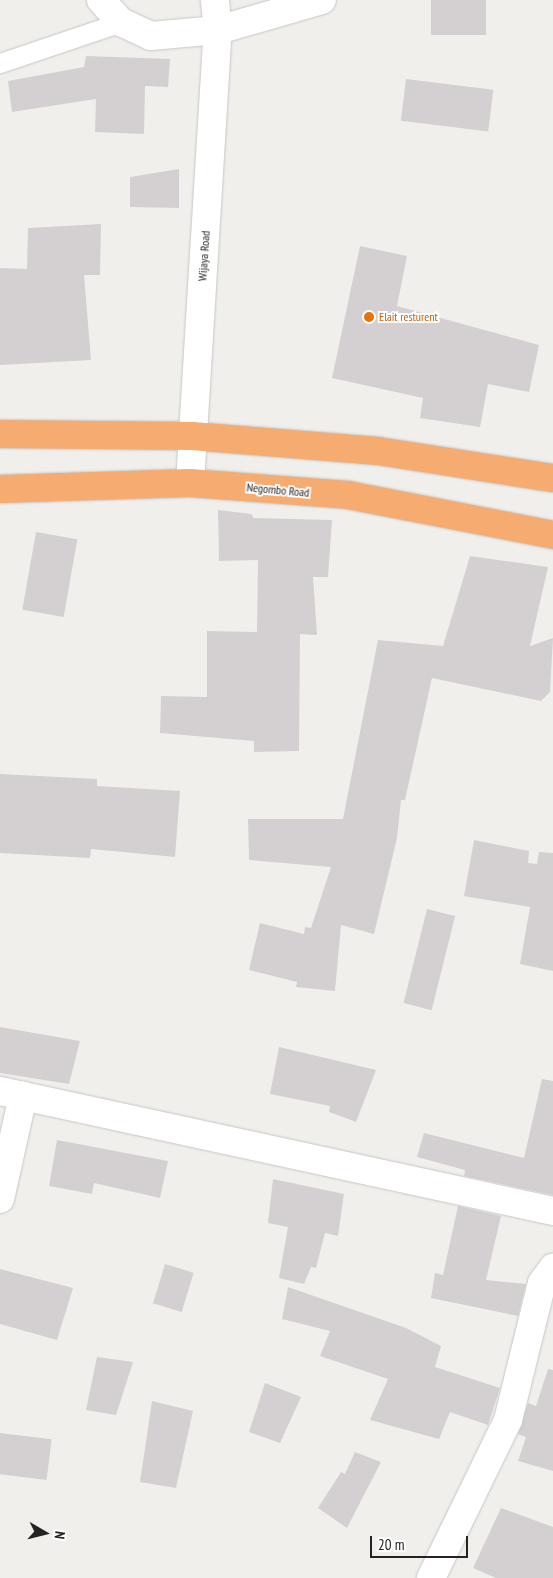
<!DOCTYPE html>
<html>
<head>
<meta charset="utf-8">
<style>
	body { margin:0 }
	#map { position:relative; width:553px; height:1578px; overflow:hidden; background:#f1efec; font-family:"PT Sans Narrow",sans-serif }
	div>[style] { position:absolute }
	.building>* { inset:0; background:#d4d0d2; transform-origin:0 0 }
	.roads { filter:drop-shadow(0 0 1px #c7c6c3) drop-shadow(0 0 1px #c7c6c3) }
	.service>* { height:19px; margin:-9.5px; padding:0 9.5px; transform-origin:9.5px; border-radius:9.5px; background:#fff }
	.minor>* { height:28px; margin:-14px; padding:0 14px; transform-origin:14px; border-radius:14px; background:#fff }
	.trunk>* { height:28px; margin:-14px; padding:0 14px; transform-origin:14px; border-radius:14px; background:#f6ac70 }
	.dots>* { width:14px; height:14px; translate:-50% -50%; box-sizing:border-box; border:2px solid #fff; border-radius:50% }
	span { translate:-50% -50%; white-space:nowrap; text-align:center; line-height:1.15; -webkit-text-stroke:4px #fff; paint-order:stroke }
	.street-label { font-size:12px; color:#242322 }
	.food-label { font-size:12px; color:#c56008 }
	.left { translate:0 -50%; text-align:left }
	.north { position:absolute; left:20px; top:1508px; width:50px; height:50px; -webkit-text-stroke:4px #fff; paint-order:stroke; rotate:98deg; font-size:14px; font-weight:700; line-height:20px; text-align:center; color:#242322 }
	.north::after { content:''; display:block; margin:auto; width:18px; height:22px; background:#242322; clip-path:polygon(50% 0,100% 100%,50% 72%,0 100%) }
	.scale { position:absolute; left:370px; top:1536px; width:98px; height:22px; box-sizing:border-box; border:2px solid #242322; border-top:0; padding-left:6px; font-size:15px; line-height:18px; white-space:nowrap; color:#242322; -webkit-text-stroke:4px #fff; paint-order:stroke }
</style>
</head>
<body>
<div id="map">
	<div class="building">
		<div style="left:431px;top:0;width:55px;height:35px"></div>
		<div style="clip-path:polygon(86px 56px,170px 59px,168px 87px,145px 86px,144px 134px,95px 132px,96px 99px,12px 112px,8px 81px,84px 67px)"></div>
		<div style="left:406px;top:79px;width:88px;height:42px;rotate:7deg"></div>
		<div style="clip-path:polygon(179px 169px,179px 208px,130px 207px,130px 177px)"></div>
		<div style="clip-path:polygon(101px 224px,100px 275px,84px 275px,91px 360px,0 365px,0 268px,27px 269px,28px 228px)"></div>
		<div style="clip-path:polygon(360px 246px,407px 256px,397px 306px,539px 345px,529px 392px,488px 384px,480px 427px,420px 418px,423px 398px,332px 378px)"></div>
		<div style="clip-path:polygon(218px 510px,252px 514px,253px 518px,332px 520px,328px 577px,313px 577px,317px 635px,300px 634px,299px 751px,254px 752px,254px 741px,160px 733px,161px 696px,207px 697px,207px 631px,257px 632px,258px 560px,219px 561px)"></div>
		<div style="left:36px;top:532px;width:42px;height:79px;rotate:10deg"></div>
		<div style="clip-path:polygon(470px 556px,548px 567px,530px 646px,553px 638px,550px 692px,541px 701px,432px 678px,405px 800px,401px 800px,397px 838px,374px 934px,341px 925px,335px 991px,296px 987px,297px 982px,249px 970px,260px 923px,304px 934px,305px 927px,311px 928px,331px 867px,249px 860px,248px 819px,343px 819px,378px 640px,443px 646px)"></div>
		<div style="clip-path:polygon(0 774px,97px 779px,97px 786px,180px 791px,175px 857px,91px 849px,90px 858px,0 853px)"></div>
		<div style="clip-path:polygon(474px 840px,529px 851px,528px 863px,537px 864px,539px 852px,553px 853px,553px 971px,520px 964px,530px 907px,464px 896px)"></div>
		<div style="left:427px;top:909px;width:29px;height:97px;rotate:14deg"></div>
		<div style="clip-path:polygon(0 1027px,80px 1041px,69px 1084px,0 1073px)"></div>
		<div style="clip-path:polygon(279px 1047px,376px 1070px,356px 1122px,329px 1112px,330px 1106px,270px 1094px)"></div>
		<div style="clip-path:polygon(542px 1079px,553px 1081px,553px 1195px,464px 1176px,465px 1170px,417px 1157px,424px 1133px,524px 1158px)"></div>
		<div style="clip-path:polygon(57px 1140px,168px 1161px,160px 1198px,94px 1183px,92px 1194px,49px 1186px)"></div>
		<div style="clip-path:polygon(273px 1179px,344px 1194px,338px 1236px,325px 1233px,316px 1268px,311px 1267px,304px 1284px,279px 1278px,288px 1227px,268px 1223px)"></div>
		<div style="clip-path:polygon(458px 1206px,501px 1216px,486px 1280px,526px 1284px,518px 1316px,431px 1298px,435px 1273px,443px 1275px)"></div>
		<div style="left:165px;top:1264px;width:30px;height:41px;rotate:17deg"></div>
		<div style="clip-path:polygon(0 1269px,73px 1288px,57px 1340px,0 1324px)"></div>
		<div style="clip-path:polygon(288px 1287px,406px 1328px,441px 1346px,435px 1367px,500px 1388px,488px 1425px,450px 1412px,439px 1439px,370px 1420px,388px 1379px,320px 1356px,330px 1331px,282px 1319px)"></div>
		<div style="clip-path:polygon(97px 1357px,133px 1362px,116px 1415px,86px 1410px)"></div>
		<div style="clip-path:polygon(548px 1369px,553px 1370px,553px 1471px,518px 1461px,526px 1437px,518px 1434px,528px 1403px,536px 1406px)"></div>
		<div style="clip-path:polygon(265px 1383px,301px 1397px,280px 1443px,249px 1432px)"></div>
		<div style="clip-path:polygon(152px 1401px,193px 1411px,176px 1488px,140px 1482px)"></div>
		<div style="left:0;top:1433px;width:52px;height:41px;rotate:7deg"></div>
		<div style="clip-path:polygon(355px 1452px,381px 1462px,347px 1528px,318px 1508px,341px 1472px,345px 1474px)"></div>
		<div style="clip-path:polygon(501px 1508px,553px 1527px,553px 1578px,496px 1578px,473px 1568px)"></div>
	</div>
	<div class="roads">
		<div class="service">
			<div style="left:0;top:63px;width:128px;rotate:-18.7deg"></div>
		</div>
		<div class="minor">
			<div style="left:101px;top:0;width:30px;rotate:48deg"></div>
			<div style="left:121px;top:22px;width:33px;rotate:25deg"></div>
			<div style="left:151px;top:36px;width:67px;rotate:-5.1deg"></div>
			<div style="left:218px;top:30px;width:108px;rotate:-16.1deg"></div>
			<div style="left:190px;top:483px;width:454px;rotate:-86.5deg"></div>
			<div style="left:218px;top:30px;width:30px;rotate:-96deg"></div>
			<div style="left:0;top:1091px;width:566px;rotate:12.24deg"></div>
			<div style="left:0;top:1199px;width:106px;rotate:-77.4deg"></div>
			<div style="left:431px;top:1578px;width:176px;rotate:-64deg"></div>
			<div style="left:508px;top:1420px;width:141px;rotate:-76.1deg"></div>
			<div style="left:542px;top:1283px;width:19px;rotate:-54deg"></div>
		</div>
		<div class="trunk">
			<div style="left:0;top:434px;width:192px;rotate:0.6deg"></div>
			<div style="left:192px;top:436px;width:187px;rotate:4.6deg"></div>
			<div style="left:378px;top:451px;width:177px;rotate:8.8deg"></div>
			<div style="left:0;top:489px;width:190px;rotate:-1.8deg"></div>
			<div style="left:190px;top:483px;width:158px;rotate:4.3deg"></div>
			<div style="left:348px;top:495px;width:209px;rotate:11deg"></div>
		</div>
	</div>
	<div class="dots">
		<div style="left:369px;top:317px;background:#e8710a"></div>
	</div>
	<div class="street-label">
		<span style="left:204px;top:256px;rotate:-86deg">Wijaya Road</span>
		<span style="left:278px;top:490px;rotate:5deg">Negombo Road</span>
	</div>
	<div class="food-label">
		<span class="left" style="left:379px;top:317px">Elait resturent</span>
	</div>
	<div class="north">N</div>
	<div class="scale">20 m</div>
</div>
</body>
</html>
